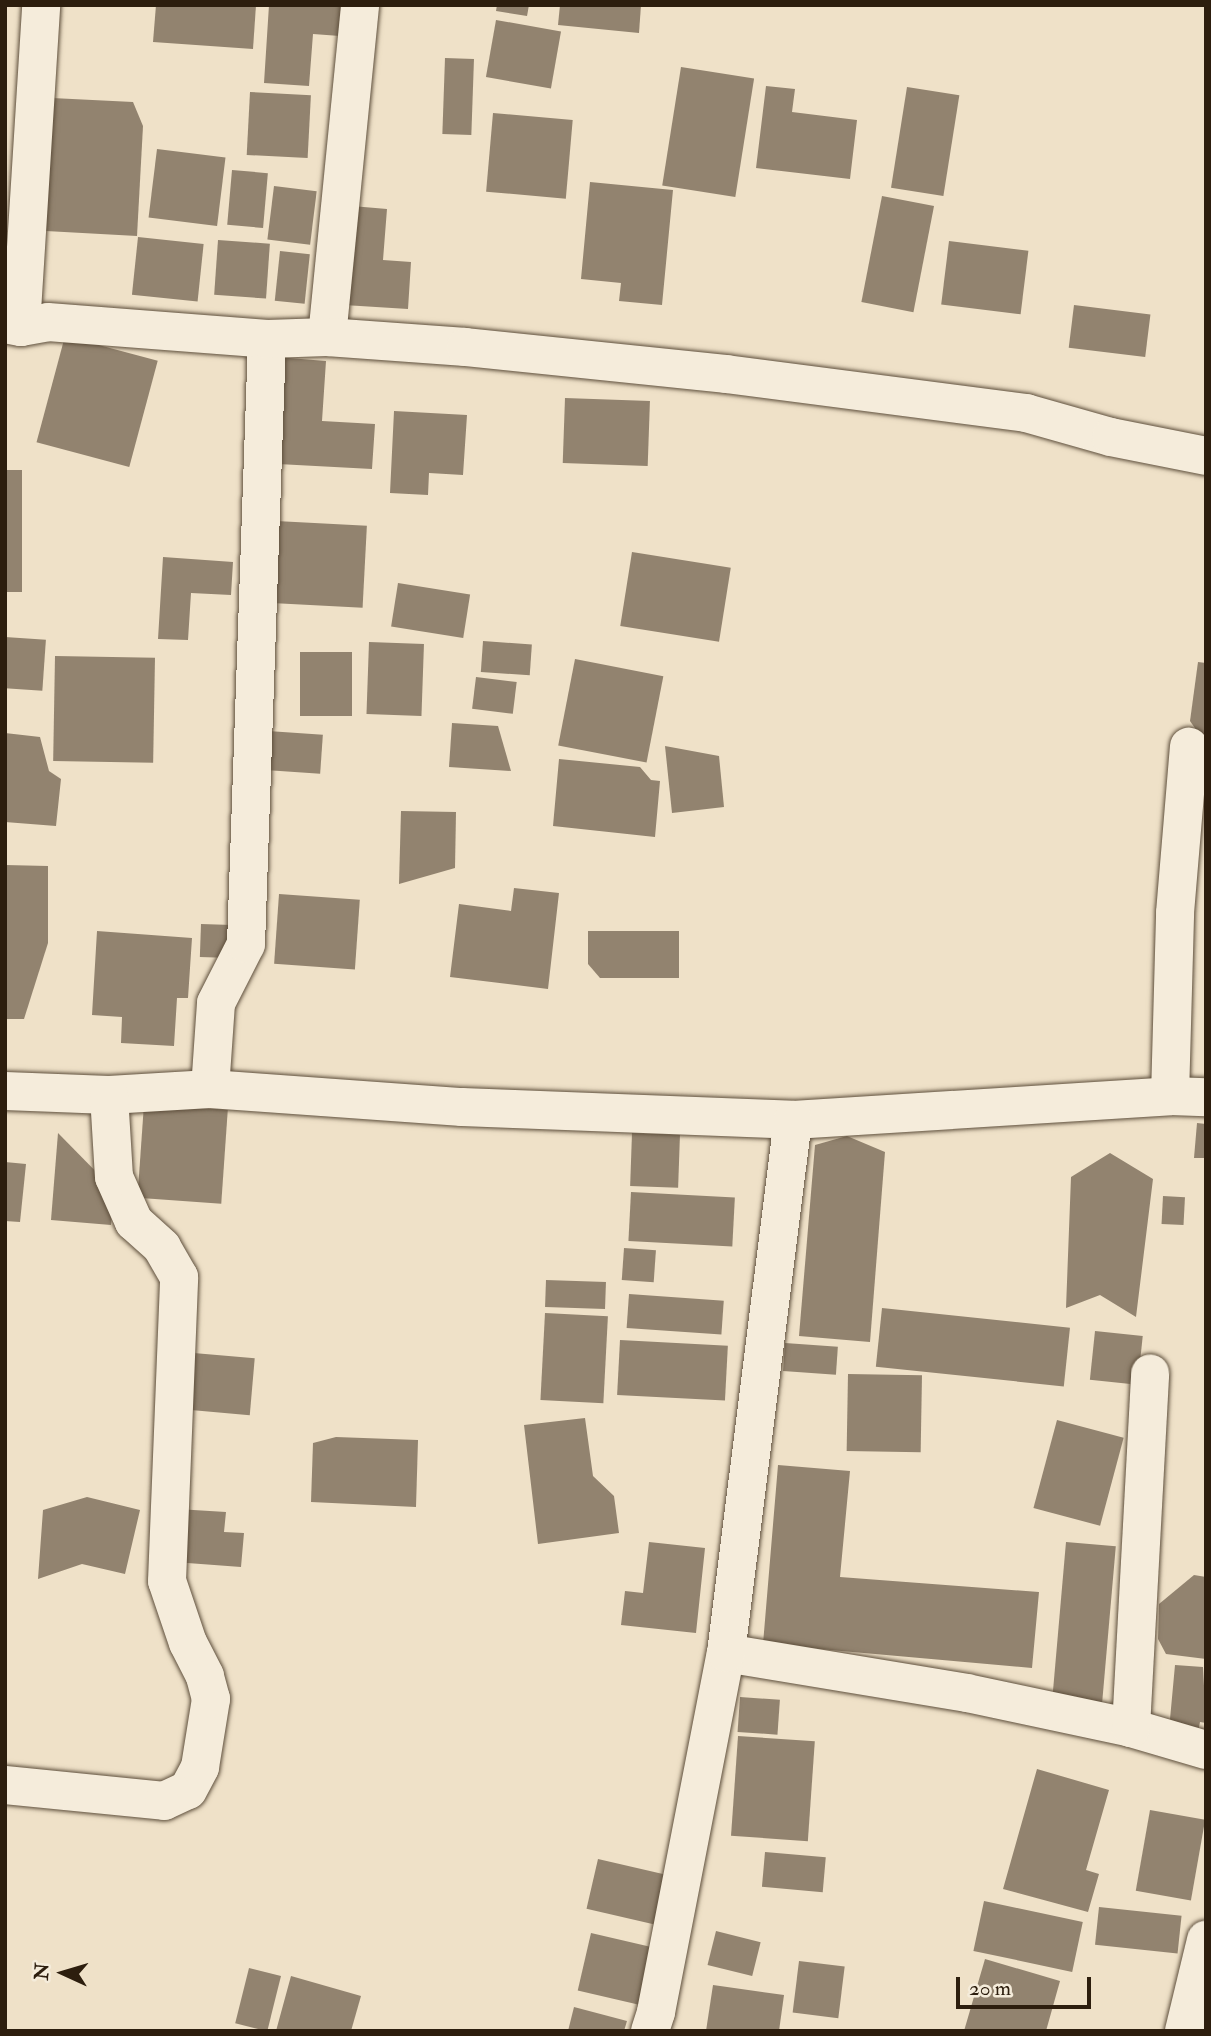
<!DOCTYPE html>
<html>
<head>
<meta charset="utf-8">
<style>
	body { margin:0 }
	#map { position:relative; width:1211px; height:2036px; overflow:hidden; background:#efe1c8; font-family:"IM FELL Double Pica",serif }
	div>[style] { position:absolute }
	.building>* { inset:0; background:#92836f; transform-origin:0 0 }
	.roads { filter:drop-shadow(0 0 2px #5e4f3c) drop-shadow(0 0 2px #5e4f3c) }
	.minor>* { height:38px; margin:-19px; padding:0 19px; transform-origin:19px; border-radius:19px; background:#f5ecdb }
	.tertiary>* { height:38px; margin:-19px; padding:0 19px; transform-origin:19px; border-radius:19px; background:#f5ecdb }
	span { translate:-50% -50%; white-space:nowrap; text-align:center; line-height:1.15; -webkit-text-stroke:5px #f5ecdb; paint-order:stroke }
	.frame { position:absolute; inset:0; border:7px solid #2d1e0e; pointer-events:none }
	.north { position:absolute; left:28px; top:1938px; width:70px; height:70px; -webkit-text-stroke:5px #f5ecdb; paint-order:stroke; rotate:274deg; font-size:19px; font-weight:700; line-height:28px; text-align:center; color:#2d1e0e }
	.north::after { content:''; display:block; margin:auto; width:24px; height:32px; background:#2d1e0e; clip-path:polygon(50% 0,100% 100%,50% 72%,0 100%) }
	.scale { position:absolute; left:956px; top:1977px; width:135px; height:32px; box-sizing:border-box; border:4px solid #2d1e0e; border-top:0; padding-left:9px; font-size:21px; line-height:24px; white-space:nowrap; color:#2d1e0e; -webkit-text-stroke:5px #f5ecdb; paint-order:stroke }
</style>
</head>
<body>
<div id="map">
	<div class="building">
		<div style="clip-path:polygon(156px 5px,256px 5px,253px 49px,153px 42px)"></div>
		<div style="clip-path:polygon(269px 5px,342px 5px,340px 36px,313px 34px,309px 86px,264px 83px)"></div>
		<div style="clip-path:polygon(497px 5px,529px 5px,527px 16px,496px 11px)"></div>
		<div style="clip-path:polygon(560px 5px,641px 5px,639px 33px,558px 25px)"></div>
		<div style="left:496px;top:20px;width:66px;height:58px;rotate:10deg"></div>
		<div style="left:445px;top:58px;width:29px;height:76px;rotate:2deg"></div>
		<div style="left:681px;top:67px;width:74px;height:120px;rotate:9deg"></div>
		<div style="clip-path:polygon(766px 86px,795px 89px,792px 112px,857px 120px,850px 179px,756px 168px)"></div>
		<div style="left:907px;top:87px;width:53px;height:102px;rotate:9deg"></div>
		<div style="left:250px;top:92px;width:61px;height:63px;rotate:3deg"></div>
		<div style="clip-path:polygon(52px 98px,133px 102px,143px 126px,137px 236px,46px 231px)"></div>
		<div style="left:493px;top:113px;width:80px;height:79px;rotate:5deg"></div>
		<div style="left:157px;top:149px;width:69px;height:69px;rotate:7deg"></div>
		<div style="left:232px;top:170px;width:36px;height:55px;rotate:5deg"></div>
		<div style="clip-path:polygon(590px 182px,673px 190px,662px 305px,619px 301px,621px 283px,581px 279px)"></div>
		<div style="left:274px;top:186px;width:43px;height:54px;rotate:7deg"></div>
		<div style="left:882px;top:196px;width:53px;height:108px;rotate:11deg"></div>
		<div style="clip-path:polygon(352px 206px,387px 209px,383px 260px,411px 262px,408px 309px,344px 305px)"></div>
		<div style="left:138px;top:237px;width:66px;height:58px;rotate:6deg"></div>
		<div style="left:218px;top:240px;width:52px;height:55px;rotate:4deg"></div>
		<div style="left:949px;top:241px;width:80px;height:64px;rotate:7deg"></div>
		<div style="left:280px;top:251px;width:30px;height:50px;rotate:6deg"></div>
		<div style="left:1074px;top:305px;width:77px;height:43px;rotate:7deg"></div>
		<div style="left:65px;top:336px;width:96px;height:110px;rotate:15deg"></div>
		<div style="clip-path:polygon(276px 357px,326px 361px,322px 421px,375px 424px,372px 469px,278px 464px)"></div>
		<div style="left:565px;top:398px;width:85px;height:65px;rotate:2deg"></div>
		<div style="clip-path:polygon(394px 411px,467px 415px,463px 475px,429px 473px,428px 495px,390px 493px)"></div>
		<div style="left:5px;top:470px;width:17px;height:122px"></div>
		<div style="left:276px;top:521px;width:91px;height:82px;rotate:3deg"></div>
		<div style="left:632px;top:552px;width:100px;height:75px;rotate:9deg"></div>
		<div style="clip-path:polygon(163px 557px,233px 562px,231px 595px,191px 593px,188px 640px,158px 639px)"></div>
		<div style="left:398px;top:583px;width:73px;height:44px;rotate:9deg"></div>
		<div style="left:5px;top:637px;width:41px;height:51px;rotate:4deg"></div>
		<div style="left:483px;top:641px;width:49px;height:31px;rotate:4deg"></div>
		<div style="left:369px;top:642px;width:55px;height:72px;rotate:2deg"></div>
		<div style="left:300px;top:652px;width:52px;height:64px"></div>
		<div style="left:55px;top:656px;width:100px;height:105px;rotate:1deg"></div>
		<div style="left:575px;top:659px;width:90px;height:88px;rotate:11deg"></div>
		<div style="clip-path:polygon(1198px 662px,1206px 663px,1206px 744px,1190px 721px)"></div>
		<div style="left:476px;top:677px;width:41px;height:32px;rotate:7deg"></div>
		<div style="clip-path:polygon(452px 723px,498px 726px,511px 771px,449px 767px)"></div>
		<div style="left:268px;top:731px;width:55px;height:39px;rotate:4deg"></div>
		<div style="clip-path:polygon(5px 733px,40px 737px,49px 771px,61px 779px,56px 826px,5px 822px)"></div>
		<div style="clip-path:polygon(665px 746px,719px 756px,724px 807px,672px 813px)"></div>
		<div style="clip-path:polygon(559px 759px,640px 767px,651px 780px,660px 781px,655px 837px,553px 826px)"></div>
		<div style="clip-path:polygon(401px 811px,456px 812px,455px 868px,399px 884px)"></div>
		<div style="clip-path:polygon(5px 865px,48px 866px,48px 943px,24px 1019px,5px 1019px)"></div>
		<div style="clip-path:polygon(514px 888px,559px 893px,548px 989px,450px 977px,459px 904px,511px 911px)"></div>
		<div style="left:279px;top:894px;width:81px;height:70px;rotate:4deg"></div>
		<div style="left:201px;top:924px;width:31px;height:33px;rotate:2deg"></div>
		<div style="clip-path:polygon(97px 931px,192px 938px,188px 998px,177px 998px,174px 1046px,121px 1043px,122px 1017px,92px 1015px)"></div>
		<div style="clip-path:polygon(588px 931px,679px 931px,679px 978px,600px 978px,588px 964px)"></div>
		<div style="left:144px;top:1104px;width:84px;height:94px;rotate:4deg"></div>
		<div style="clip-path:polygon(1197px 1123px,1206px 1124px,1206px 1158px,1194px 1158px)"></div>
		<div style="clip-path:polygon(58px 1133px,114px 1190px,111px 1225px,51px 1220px)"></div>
		<div style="left:632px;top:1133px;width:48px;height:53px;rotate:2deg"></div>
		<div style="clip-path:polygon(847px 1136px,885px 1152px,870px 1342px,799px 1336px,815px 1145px)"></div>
		<div style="clip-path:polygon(1110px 1153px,1153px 1179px,1136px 1317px,1100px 1295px,1066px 1308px,1071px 1177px)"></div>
		<div style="clip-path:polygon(5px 1162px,26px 1164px,20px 1222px,5px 1221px)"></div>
		<div style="left:631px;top:1192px;width:104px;height:49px;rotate:3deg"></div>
		<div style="left:1163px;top:1196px;width:22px;height:28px;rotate:3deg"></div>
		<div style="left:624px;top:1248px;width:32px;height:32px;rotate:4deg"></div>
		<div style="left:546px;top:1280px;width:60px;height:27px;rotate:2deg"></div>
		<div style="left:629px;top:1294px;width:95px;height:34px;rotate:4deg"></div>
		<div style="left:882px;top:1308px;width:189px;height:59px;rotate:6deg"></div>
		<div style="left:545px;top:1313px;width:63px;height:87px;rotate:3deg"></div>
		<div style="left:1095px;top:1331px;width:48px;height:49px;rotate:6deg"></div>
		<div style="left:620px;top:1340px;width:108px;height:55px;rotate:3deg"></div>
		<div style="left:785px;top:1343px;width:53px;height:28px;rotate:4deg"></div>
		<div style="left:182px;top:1352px;width:73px;height:57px;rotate:5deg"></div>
		<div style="left:848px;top:1374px;width:74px;height:77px;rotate:1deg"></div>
		<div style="clip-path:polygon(585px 1418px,593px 1476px,614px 1496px,619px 1533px,538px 1544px,524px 1425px)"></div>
		<div style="left:1057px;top:1420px;width:69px;height:91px;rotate:15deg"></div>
		<div style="clip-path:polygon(336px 1437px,418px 1440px,416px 1507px,311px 1502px,313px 1443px)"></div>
		<div style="clip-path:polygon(778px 1465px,850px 1471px,840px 1577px,1039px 1592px,1032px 1668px,763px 1644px)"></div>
		<div style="clip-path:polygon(87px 1497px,140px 1510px,125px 1574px,82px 1564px,38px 1579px,43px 1510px)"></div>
		<div style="clip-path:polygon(177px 1509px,226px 1512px,224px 1532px,244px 1533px,241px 1567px,174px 1562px)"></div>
		<div style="clip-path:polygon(649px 1542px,705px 1548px,696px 1633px,621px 1625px,625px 1591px,643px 1593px)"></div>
		<div style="left:1066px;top:1542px;width:50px;height:159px;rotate:5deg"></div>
		<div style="clip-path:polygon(1194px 1575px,1206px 1577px,1206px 1659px,1166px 1654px,1158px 1639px,1159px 1604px)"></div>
		<div style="clip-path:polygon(1175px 1665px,1203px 1667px,1206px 1723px,1200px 1722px,1198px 1732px,1169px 1730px)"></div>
		<div style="left:740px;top:1697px;width:40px;height:35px;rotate:4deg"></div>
		<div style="left:738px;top:1736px;width:77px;height:100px;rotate:4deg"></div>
		<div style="clip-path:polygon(1037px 1769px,1109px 1790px,1086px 1870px,1099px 1874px,1088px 1912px,1003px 1889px)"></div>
		<div style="left:1150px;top:1810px;width:56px;height:82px;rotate:10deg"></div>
		<div style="left:765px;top:1852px;width:61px;height:35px;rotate:5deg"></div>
		<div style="left:598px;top:1859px;width:71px;height:51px;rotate:13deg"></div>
		<div style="left:984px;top:1901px;width:101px;height:51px;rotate:12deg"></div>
		<div style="left:1099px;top:1907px;width:83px;height:38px;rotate:6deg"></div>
		<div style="left:716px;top:1931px;width:46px;height:35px;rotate:14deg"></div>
		<div style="left:591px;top:1933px;width:64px;height:59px;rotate:13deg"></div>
		<div style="clip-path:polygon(985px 1959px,1060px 1981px,1046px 2031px,964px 2031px)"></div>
		<div style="left:799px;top:1961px;width:46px;height:52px;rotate:7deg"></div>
		<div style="left:249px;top:1968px;width:33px;height:57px;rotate:14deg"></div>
		<div style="clip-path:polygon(291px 1976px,361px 1996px,351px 2031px,276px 2031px)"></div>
		<div style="clip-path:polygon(713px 1985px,784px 1995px,779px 2031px,706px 2031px)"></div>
		<div style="clip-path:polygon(574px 2007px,627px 2021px,624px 2031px,568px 2031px)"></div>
	</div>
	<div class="roads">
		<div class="minor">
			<div style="left:21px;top:327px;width:323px;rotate:-86.4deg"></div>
			<div style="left:327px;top:337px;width:334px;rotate:-84.3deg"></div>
			<div style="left:210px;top:1089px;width:86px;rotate:-86deg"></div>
			<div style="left:216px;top:1003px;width:66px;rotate:-63deg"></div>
			<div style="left:246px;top:944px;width:605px;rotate:-88.01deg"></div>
			<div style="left:5px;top:1091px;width:104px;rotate:2.2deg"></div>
			<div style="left:109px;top:1095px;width:101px;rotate:-3.4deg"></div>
			<div style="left:210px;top:1089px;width:253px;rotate:4.1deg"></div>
			<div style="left:462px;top:1107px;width:331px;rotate:2.2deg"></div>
			<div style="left:793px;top:1120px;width:378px;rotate:-3.6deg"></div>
			<div style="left:1170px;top:1096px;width:36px;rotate:2deg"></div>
			<div style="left:1170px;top:1096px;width:183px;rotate:-88.4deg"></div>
			<div style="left:1175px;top:913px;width:167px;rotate:-85.2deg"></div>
			<div style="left:726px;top:1653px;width:244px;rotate:9.4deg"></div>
			<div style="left:967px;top:1693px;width:168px;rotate:12deg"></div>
			<div style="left:1131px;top:1728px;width:78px;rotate:16.3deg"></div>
			<div style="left:1131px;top:1728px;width:355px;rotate:-86.9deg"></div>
			<div style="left:5px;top:1785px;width:160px;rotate:5.7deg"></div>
			<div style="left:164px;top:1801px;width:26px;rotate:-25deg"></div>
			<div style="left:188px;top:1790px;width:26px;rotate:-62deg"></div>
			<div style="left:200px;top:1767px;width:69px;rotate:-80.8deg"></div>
			<div style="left:211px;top:1699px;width:24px;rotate:-105deg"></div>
			<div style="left:205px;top:1676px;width:37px;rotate:-117deg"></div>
			<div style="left:188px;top:1643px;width:65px;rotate:-108.7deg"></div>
			<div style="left:167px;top:1581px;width:304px;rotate:-87.7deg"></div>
			<div style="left:179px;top:1277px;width:34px;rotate:-120deg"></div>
			<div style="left:162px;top:1247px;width:38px;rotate:-138deg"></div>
			<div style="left:134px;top:1222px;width:49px;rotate:-114deg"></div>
			<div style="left:114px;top:1177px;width:82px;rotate:-93.5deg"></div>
			<div style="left:650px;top:2031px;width:20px;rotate:-72deg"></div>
			<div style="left:656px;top:2012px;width:366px;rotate:-79deg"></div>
			<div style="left:726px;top:1653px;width:537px;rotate:-82.84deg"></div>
			<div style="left:1184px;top:2031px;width:94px;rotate:-76.4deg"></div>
		</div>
		<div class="tertiary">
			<div style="left:5px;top:324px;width:16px;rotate:11deg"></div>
			<div style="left:21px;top:327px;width:27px;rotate:-10deg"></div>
			<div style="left:48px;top:322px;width:220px;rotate:4.4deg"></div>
			<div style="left:267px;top:339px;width:60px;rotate:-1.9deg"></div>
			<div style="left:327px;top:337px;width:139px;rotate:4.1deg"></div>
			<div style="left:466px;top:347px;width:261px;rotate:5.9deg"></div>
			<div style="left:726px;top:374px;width:303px;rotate:7.4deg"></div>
			<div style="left:1026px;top:413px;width:88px;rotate:15.8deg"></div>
			<div style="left:1111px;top:437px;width:97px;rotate:11.3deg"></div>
		</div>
	</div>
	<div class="frame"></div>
	<div class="north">N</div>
	<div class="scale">20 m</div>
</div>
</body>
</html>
